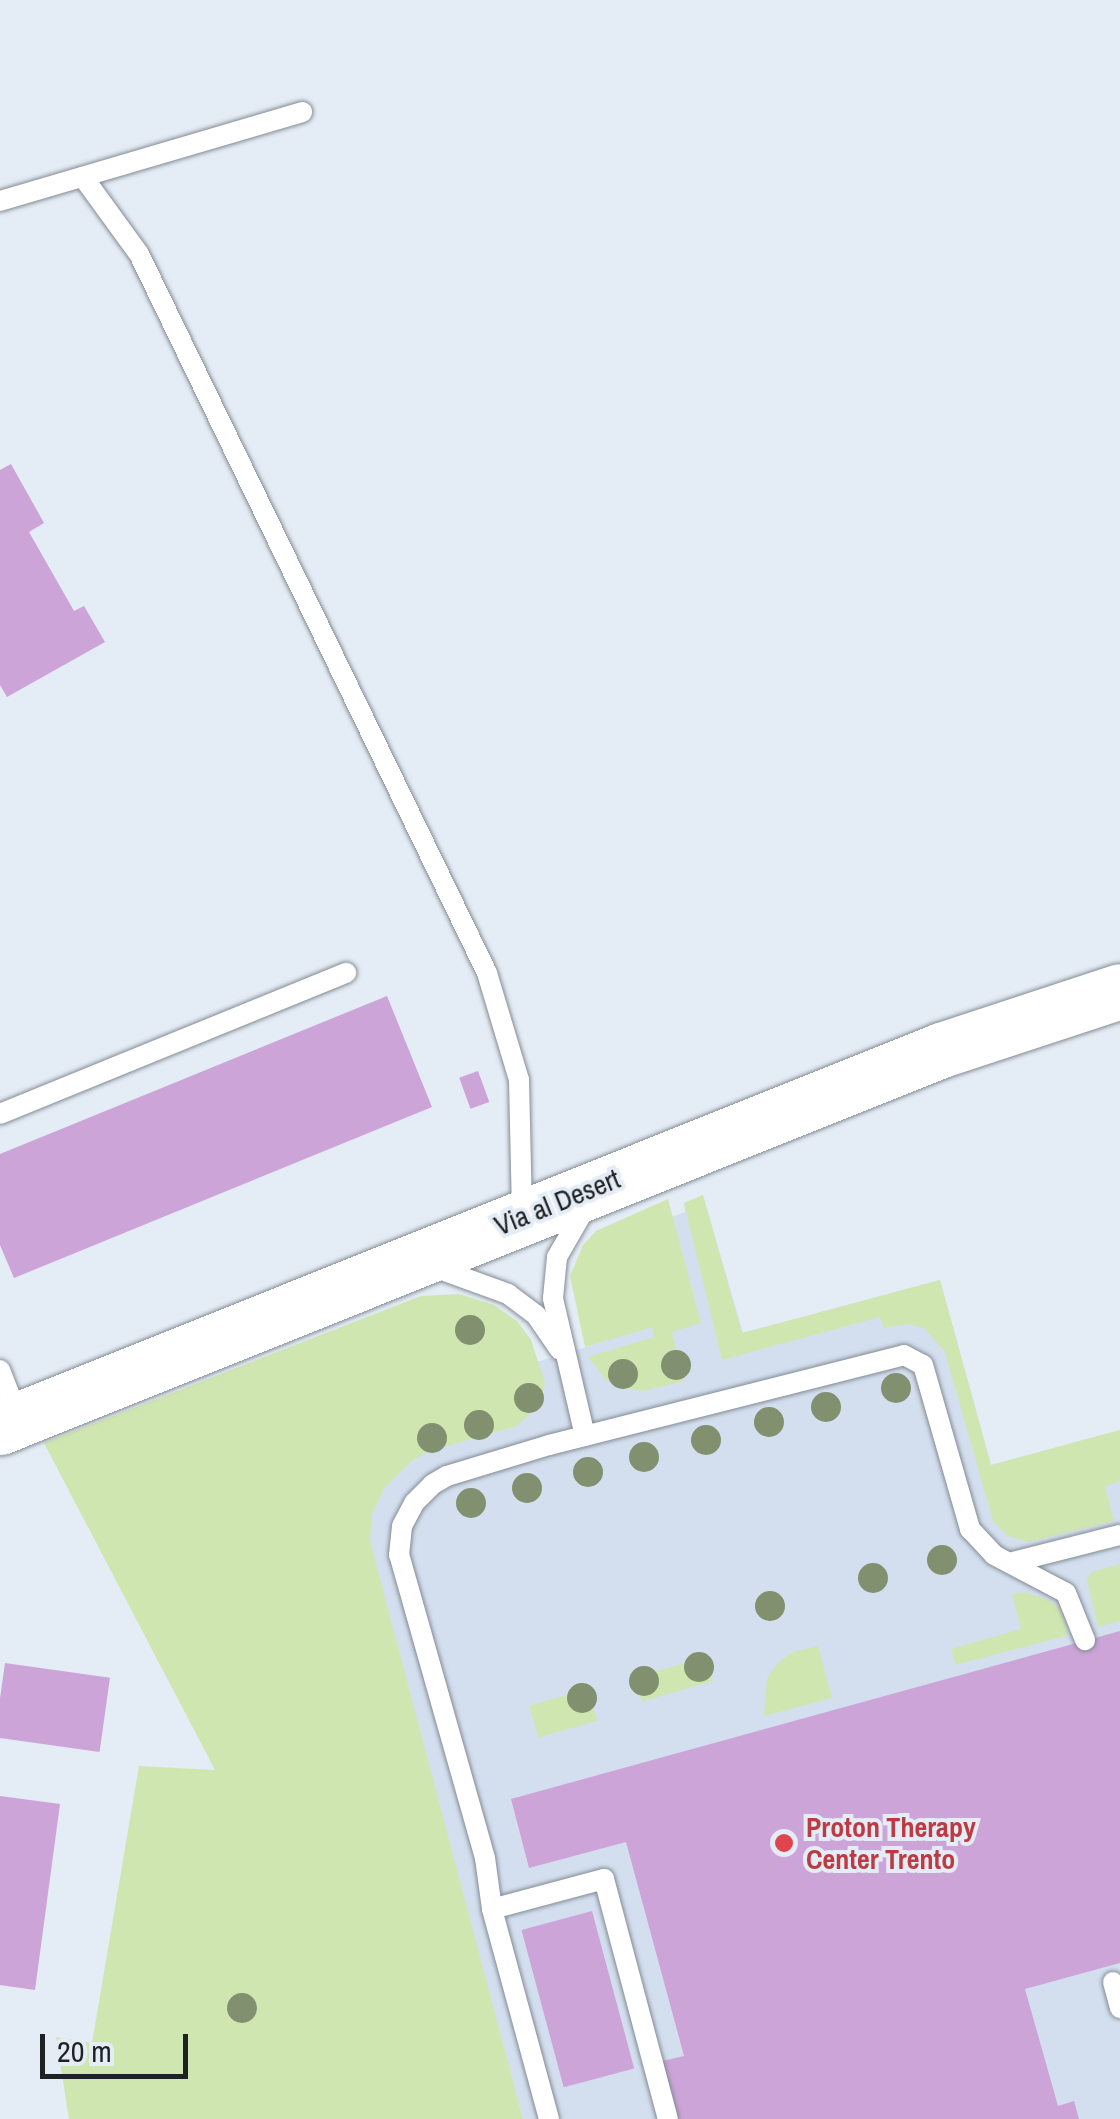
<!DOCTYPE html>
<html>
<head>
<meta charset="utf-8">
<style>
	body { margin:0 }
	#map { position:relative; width:1120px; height:2119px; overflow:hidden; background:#e4ecf5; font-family:"Archivo Narrow",sans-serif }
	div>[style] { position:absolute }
	.built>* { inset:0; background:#d3dfef }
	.green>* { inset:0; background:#d0e6b1; transform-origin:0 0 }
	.building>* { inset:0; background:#cca4d8; transform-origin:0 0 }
	.roads { filter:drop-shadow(0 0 2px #848b94) drop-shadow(0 0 2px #848b94) }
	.lane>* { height:20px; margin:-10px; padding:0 10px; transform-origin:10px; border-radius:10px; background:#fff }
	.secondary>* { height:55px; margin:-27.5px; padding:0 27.5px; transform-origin:27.5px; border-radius:27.5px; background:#fff }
	.trees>* { width:30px; height:30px; margin:-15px; border-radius:50%; background:#81906e }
	.dots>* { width:28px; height:28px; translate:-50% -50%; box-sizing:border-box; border:5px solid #e4ecf5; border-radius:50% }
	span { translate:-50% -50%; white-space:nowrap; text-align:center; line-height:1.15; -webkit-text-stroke:8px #e4ecf5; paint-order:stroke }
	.street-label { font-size:28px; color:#1f2225 }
	.health-label { font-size:28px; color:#be3a42; font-weight:700 }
	.left { translate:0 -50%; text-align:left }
	.scale { position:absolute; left:40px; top:2034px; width:148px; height:45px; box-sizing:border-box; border:5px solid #1f2225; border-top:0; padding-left:12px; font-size:30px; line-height:35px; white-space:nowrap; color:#1f2225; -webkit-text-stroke:8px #e4ecf5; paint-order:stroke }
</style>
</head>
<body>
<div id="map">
	<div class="built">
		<div style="clip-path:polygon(703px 1195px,743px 1333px,940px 1280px,991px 1465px,1120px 1430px,1120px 2119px,523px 2119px,317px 1350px,530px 1364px,596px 1344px,672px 1217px,685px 1212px,684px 1203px)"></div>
	</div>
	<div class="green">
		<div style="clip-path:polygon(703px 1195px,742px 1333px,940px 1280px,991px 1465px,1120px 1430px,1120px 1481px,1105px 1486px,1114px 1521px,1028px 1542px,1008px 1536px,993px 1521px,945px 1352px,924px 1328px,907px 1324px,884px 1328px,880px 1317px,722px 1360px,684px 1203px)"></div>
		<div style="clip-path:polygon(668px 1199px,701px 1323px,672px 1332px,684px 1381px,643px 1391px,624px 1388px,605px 1379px,588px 1357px,654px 1337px,652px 1327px,585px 1347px,570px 1276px,583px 1245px,596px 1231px)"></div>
		<div style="clip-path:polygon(459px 1294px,494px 1305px,517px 1321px,531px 1340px,545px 1383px,540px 1404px,517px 1426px,430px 1451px,413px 1460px,385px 1487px,372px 1514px,370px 1541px,523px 2119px,69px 2119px,56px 2037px,92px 2043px,139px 1766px,215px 1770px,44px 1443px,421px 1296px)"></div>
		<div style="clip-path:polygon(1120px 1564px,1120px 1621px,1098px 1627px,1087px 1579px,1092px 1572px)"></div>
		<div style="clip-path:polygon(1024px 1592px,1049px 1600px,1060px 1609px,1069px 1635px,956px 1665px,951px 1649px,1021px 1629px,1012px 1594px)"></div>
		<div style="clip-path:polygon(818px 1646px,832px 1698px,764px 1716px,767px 1678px,778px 1663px,792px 1652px)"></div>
		<div style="left:706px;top:1657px;width:25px;height:74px;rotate:74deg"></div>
		<div style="left:588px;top:1689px;width:33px;height:61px;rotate:74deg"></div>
	</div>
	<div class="building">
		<div style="clip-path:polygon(11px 464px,44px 523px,29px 532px,74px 611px,84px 606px,105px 642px,7px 697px,0 685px,0 470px)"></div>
		<div style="clip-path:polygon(387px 996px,432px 1107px,14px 1278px,0 1245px,0 1154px)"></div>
		<div style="left:478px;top:1071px;width:33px;height:20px;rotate:70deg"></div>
		<div style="clip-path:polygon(1120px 1631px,1120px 1963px,1025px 1989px,1058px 2106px,1074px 2101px,1079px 2119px,678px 2119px,662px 2061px,684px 2056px,626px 1842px,529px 1868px,511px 1799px)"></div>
		<div style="left:5px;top:1663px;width:106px;height:75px;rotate:8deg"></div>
		<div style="clip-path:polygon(0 1796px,60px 1804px,35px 1990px,0 1985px)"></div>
		<div style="left:592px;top:1911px;width:163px;height:73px;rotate:75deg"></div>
	</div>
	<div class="roads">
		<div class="lane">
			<div style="left:83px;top:177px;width:95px;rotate:54deg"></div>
			<div style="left:139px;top:254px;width:799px;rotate:64.17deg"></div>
			<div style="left:487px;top:973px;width:112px;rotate:73.3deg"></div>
			<div style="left:519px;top:1080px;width:134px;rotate:88.7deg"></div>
			<div style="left:0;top:201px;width:315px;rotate:-16.4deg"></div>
			<div style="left:0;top:1114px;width:374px;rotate:-22.2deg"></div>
			<div style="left:434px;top:1267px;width:79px;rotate:20deg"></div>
			<div style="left:508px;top:1294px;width:35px;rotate:37deg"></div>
			<div style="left:536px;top:1315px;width:42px;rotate:55.6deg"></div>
			<div style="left:0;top:1370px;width:49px;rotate:68.6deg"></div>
			<div style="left:585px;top:1436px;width:142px;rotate:-103.1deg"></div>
			<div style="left:553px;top:1298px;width:41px;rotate:-84.4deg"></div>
			<div style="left:557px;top:1257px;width:60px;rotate:-60deg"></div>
			<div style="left:1013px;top:1562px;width:110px;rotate:-14.2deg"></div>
			<div style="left:492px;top:1909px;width:116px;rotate:-15deg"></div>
			<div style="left:604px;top:1879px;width:248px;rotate:75.1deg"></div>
			<div style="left:1113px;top:1982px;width:27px;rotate:75deg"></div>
			<div style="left:549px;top:2119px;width:218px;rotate:-105.2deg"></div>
			<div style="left:492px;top:1909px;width:51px;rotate:-97.8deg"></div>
			<div style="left:485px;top:1858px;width:315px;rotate:-105.8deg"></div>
			<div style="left:399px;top:1555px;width:29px;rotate:-84deg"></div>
			<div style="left:402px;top:1526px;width:26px;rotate:-62deg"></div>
			<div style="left:414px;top:1503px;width:27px;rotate:-45deg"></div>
			<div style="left:433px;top:1484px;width:16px;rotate:-30deg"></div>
			<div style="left:447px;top:1476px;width:107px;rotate:-16.9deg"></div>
			<div style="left:549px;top:1445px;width:366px;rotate:-14.2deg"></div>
			<div style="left:904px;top:1355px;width:21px;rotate:28deg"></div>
			<div style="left:923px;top:1365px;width:171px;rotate:74deg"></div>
			<div style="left:970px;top:1529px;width:35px;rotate:47deg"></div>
			<div style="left:994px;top:1555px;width:81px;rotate:27.8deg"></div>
			<div style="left:1066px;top:1593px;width:51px;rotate:68deg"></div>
		</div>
		<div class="secondary">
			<div style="left:0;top:1427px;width:1014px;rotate:-21.83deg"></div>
			<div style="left:941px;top:1050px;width:188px;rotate:-18.2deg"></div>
		</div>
	</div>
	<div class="trees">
		<div style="left:470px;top:1330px"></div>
		<div style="left:676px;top:1365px"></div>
		<div style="left:623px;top:1374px"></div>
		<div style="left:896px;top:1388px"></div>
		<div style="left:529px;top:1398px"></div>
		<div style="left:826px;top:1407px"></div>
		<div style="left:769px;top:1422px"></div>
		<div style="left:479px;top:1425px"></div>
		<div style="left:432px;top:1438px"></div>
		<div style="left:706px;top:1440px"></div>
		<div style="left:644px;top:1457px"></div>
		<div style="left:588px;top:1472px"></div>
		<div style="left:527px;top:1488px"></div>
		<div style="left:471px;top:1503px"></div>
		<div style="left:942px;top:1560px"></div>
		<div style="left:873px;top:1578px"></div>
		<div style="left:770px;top:1606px"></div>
		<div style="left:699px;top:1667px"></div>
		<div style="left:644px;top:1681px"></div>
		<div style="left:582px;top:1698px"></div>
		<div style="left:242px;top:2008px"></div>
	</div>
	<div class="dots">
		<div style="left:784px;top:1843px;background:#e0444e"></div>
	</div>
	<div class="street-label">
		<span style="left:557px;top:1202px;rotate:-22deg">Via al Desert</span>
	</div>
	<div class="health-label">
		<span class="left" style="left:806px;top:1843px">Proton Therapy<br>Center Trento</span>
	</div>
	<div class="scale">20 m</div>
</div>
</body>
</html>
